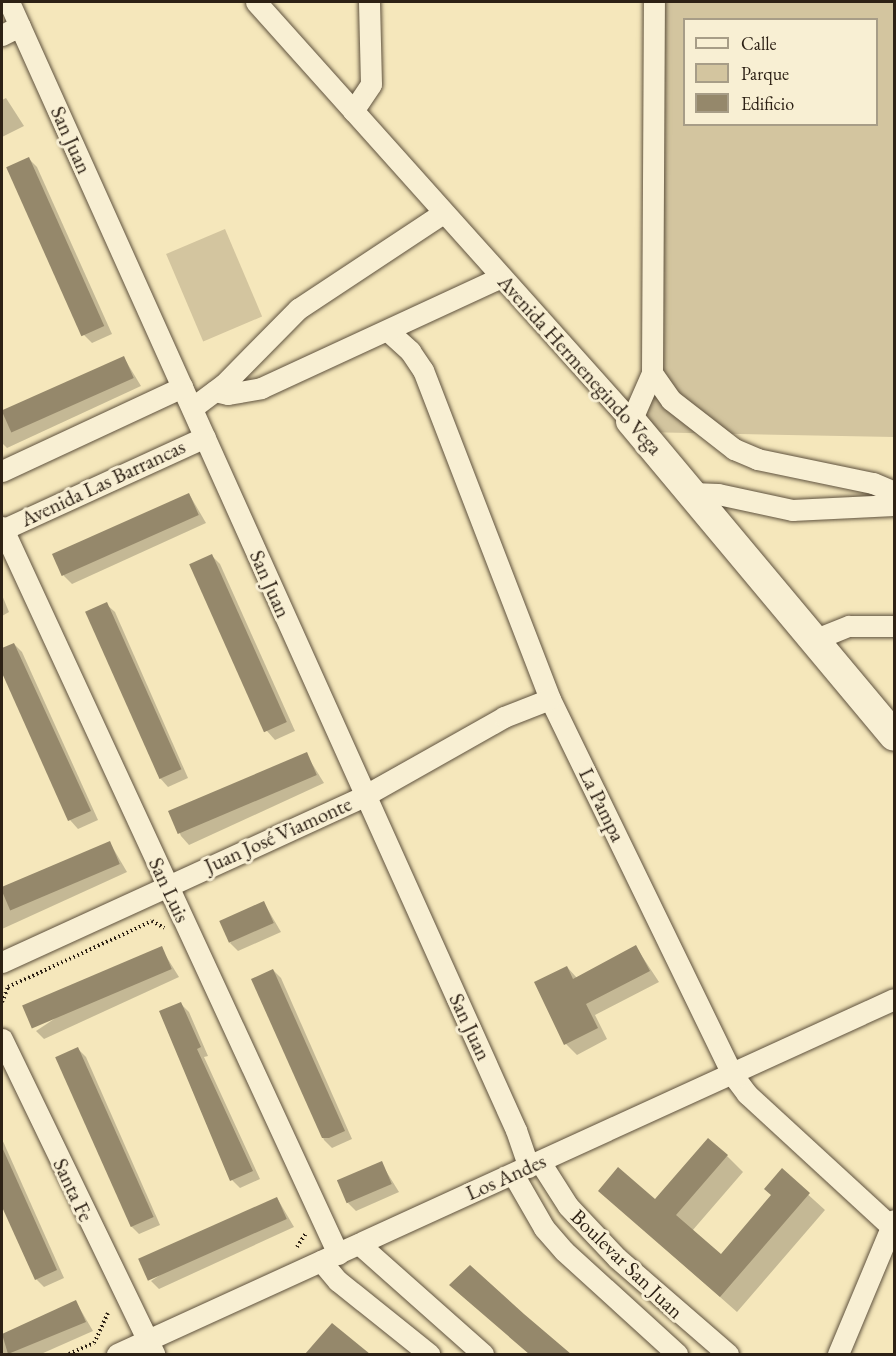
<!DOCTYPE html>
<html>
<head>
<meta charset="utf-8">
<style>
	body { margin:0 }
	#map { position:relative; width:896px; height:1356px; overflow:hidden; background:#f5e7bb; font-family:"EB Garamond",serif }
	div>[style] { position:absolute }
	.green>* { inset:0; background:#d3c59f; transform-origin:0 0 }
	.shadow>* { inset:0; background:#0003 }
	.building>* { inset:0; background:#95886b; transform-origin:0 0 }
	.path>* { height:4px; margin-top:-2px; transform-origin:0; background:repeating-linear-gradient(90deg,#2d2115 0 1.5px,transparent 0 4.5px) }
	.roads { filter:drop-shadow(0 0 2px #5f523e) drop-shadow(0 0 2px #5f523e) }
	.street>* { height:21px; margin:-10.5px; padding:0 10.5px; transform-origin:10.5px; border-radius:10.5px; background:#f8efd3 }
	.secondary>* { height:30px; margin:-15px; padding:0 15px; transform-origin:15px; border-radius:15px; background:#f8efd3 }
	span { translate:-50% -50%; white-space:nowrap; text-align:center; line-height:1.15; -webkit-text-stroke:6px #f8efd3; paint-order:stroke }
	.street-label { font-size:21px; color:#2d2115 }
	.frame { position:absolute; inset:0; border:3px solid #2d2115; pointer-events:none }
	.legend { position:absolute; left:683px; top:18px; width:195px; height:108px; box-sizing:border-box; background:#f8efd3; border:2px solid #a79d87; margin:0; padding:8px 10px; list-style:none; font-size:18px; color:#2d2115 }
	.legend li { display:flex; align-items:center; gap:12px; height:30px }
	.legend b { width:30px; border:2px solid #a79d87 }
</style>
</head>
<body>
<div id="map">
	<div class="green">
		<div style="clip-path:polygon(evenodd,654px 2px,894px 2px,894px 437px,640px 432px,654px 2px,684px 20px,876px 20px,876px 124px,684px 124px,684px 20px)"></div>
		<div style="left:225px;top:229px;width:95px;height:64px;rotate:67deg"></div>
	</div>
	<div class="shadow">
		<div style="clip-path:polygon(6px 98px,24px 126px,2px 137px,2px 100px)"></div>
		<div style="clip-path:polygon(29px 159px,37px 167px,112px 334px,92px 343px,84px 335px)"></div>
		<div style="clip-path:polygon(124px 358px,141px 386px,7px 448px,2px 443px,2px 413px)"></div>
		<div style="clip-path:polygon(189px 494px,206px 523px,72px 584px,64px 576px,54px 556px)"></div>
		<div style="clip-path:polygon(211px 555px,220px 564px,295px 731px,275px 740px,267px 731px)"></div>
		<div style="clip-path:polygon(2px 595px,9px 612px,2px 616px)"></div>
		<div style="clip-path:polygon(106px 604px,115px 612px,188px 778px,168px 787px,160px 778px)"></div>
		<div style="clip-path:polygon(14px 644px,22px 652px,98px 820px,78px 829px,70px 820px,2px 669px,2px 650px)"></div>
		<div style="clip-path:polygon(306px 754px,324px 783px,189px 845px,181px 836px,172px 816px)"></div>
		<div style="clip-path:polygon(110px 843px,127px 872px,2px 929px,2px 892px)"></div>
		<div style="clip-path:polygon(264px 903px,281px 932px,238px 951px,230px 943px)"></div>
		<div style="clip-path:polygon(636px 947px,659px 982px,595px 1015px,607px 1039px,577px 1055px,566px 1044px,536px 983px,567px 967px,577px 978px)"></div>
		<div style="clip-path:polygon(161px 948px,179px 977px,44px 1039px,36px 1031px)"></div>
		<div style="clip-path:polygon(273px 970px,281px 978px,352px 1139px,332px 1148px,324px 1140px,253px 980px)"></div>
		<div style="clip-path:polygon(180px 1003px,189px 1012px,208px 1056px,204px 1057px,260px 1179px,240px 1188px,232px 1180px)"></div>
		<div style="clip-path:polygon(78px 1049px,86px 1057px,160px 1225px,139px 1234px,131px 1226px)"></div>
		<div style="clip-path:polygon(2px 1139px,64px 1278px,44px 1287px,36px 1279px,2px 1202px)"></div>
		<div style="clip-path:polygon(727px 1156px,743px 1172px,692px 1231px,721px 1256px,773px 1196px,782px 1171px,825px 1210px,737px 1312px,600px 1191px,655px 1201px)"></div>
		<div style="clip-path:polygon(381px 1163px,399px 1192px,356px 1211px,348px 1203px)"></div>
		<div style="clip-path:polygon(277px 1198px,294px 1227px,159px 1289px,151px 1281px)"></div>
		<div style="clip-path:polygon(470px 1267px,568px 1354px,531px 1354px,459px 1293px)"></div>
		<div style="clip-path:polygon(76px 1302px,93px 1331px,41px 1354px,2px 1354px,2px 1336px)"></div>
		<div style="clip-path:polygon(332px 1325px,367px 1354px,315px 1354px,311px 1350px)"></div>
	</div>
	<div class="building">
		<div style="left:29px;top:157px;width:185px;height:25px;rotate:66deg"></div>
		<div style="left:124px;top:356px;width:24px;height:134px;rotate:66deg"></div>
		<div style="left:189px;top:493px;width:24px;height:150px;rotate:66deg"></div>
		<div style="left:212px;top:554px;width:184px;height:25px;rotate:66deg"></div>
		<div style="left:107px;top:602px;width:183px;height:24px;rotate:66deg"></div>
		<div style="clip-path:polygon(14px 643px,91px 811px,68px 821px,2px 673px,2px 648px)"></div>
		<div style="left:307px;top:752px;width:25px;height:151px;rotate:67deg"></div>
		<div style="left:110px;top:841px;width:25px;height:119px;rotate:67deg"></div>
		<div style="left:264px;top:901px;width:24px;height:49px;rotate:66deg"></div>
		<div style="clip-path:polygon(636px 945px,650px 971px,586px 1004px,598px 1028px,564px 1045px,534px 982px,567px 966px,573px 979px)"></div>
		<div style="left:162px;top:946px;width:25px;height:152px;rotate:67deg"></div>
		<div style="clip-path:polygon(273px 969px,345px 1131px,329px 1138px,322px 1138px,251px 979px)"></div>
		<div style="clip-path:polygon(181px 1002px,201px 1047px,197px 1049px,253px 1171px,230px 1181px,159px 1011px)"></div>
		<div style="left:78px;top:1047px;width:186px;height:25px;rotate:66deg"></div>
		<div style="clip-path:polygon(708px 1138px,728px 1155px,676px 1215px,721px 1254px,771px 1195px,764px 1189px,782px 1168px,810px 1193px,720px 1297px,598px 1191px,618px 1167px,655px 1199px)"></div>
		<div style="clip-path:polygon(2px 1147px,57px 1270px,35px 1280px,2px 1207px)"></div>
		<div style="left:382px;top:1161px;width:25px;height:49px;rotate:67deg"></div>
		<div style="left:277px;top:1197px;width:24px;height:152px;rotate:66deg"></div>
		<div style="clip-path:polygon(470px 1265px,524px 1314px,571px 1354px,529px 1354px,449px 1285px)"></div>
		<div style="clip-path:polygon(76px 1300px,86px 1322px,8px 1354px,2px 1334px)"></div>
		<div style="clip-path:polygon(332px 1323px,370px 1354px,305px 1354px)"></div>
	</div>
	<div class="path">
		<div style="left:2px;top:1002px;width:16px;rotate:-68deg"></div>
		<div style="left:8px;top:987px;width:158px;rotate:-24.6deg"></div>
		<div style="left:152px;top:921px;width:14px;rotate:30deg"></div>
		<div style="left:297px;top:1247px;width:17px;rotate:-57deg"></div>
		<div style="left:69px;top:1354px;width:27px;rotate:-24deg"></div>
		<div style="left:94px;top:1343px;width:33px;rotate:-65deg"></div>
	</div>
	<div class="roads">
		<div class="street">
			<div style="left:9px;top:2px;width:1237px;rotate:65.8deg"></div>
			<div style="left:516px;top:1130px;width:39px;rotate:71deg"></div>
			<div style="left:256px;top:2px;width:562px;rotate:48.17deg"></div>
			<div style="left:631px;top:421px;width:52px;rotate:-66.4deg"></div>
			<div style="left:652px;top:373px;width:371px;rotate:-89.7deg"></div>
			<div style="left:2px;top:35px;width:20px;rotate:-27deg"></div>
			<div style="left:353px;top:111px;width:32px;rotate:-56deg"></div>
			<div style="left:371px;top:84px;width:82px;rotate:-91.4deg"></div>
			<div style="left:388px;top:331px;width:30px;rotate:42deg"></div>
			<div style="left:410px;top:351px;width:23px;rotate:56deg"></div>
			<div style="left:423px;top:370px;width:353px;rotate:68.9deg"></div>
			<div style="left:550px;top:699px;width:417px;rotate:64.1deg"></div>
			<div style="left:732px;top:1074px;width:25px;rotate:53deg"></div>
			<div style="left:747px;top:1094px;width:200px;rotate:42.6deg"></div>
			<div style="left:652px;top:373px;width:33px;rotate:55deg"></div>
			<div style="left:671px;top:400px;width:80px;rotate:37.9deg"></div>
			<div style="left:734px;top:449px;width:25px;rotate:23deg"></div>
			<div style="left:757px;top:459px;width:118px;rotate:11.7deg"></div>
			<div style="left:873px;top:483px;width:23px;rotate:23deg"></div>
			<div style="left:215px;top:391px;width:13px;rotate:13deg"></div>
			<div style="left:228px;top:394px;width:34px;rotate:-10deg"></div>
			<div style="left:261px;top:388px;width:264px;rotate:-24.8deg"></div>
			<div style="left:192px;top:408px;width:39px;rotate:-37deg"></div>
			<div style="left:223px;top:385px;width:107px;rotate:-45.4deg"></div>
			<div style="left:298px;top:309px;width:174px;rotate:-33.5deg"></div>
			<div style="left:2px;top:471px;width:199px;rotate:-25deg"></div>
			<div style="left:692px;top:493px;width:26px;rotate:2deg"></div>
			<div style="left:718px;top:494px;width:76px;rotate:12.2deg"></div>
			<div style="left:792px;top:510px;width:102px;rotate:-2.8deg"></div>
			<div style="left:2px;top:527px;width:801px;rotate:65.19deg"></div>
			<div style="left:2px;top:530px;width:223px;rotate:-24.6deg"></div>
			<div style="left:816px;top:639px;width:35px;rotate:-22deg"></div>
			<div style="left:849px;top:626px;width:45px"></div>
			<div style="left:2px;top:962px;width:398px;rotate:-24.6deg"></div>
			<div style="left:364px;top:796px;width:161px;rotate:-29.4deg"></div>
			<div style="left:504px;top:717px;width:49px;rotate:-21.4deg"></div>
			<div style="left:2px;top:1039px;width:350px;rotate:64.2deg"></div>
			<div style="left:540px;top:1162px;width:52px;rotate:57.5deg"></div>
			<div style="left:568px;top:1206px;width:71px;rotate:46.7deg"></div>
			<div style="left:617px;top:1258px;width:147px;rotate:40.9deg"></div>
			<div style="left:513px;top:1174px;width:62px;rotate:60.1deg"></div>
			<div style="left:544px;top:1228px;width:30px;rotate:49deg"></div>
			<div style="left:564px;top:1251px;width:153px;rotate:42.3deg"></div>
			<div style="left:359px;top:1244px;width:166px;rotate:41.6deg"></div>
			<div style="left:321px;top:1261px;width:26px;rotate:50deg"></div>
			<div style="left:338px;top:1281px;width:117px;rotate:38.7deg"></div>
			<div style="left:117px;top:1354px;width:854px;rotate:-24.55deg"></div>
			<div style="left:838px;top:1354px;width:145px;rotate:-67.3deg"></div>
		</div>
		<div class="secondary">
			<div style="left:631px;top:421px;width:410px;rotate:50.1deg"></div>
		</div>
	</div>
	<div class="street-label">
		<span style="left:71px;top:140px;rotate:66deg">San Juan</span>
		<span style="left:580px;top:365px;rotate:48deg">Avenida Hermenegindo Vega</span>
		<span style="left:103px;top:483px;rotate:-25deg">Avenida Las Barrancas</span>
		<span style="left:270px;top:584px;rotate:66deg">San Juan</span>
		<span style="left:602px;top:805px;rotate:64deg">La Pampa</span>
		<span style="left:278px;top:835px;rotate:-24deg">Juan José Viamonte</span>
		<span style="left:169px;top:890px;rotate:65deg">San Luis</span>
		<span style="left:470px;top:1027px;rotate:65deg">San Juan</span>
		<span style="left:506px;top:1177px;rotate:-24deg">Los Andes</span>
		<span style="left:73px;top:1190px;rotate:65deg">Santa Fe</span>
		<span style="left:627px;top:1264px;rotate:44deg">Boulevar San Juan</span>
	</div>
	<div class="frame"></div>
	<ul class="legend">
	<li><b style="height:8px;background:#f8efd3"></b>Calle</li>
	<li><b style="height:16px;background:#d3c59f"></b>Parque</li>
	<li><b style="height:16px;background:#95886b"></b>Edificio</li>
	</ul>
</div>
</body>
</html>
